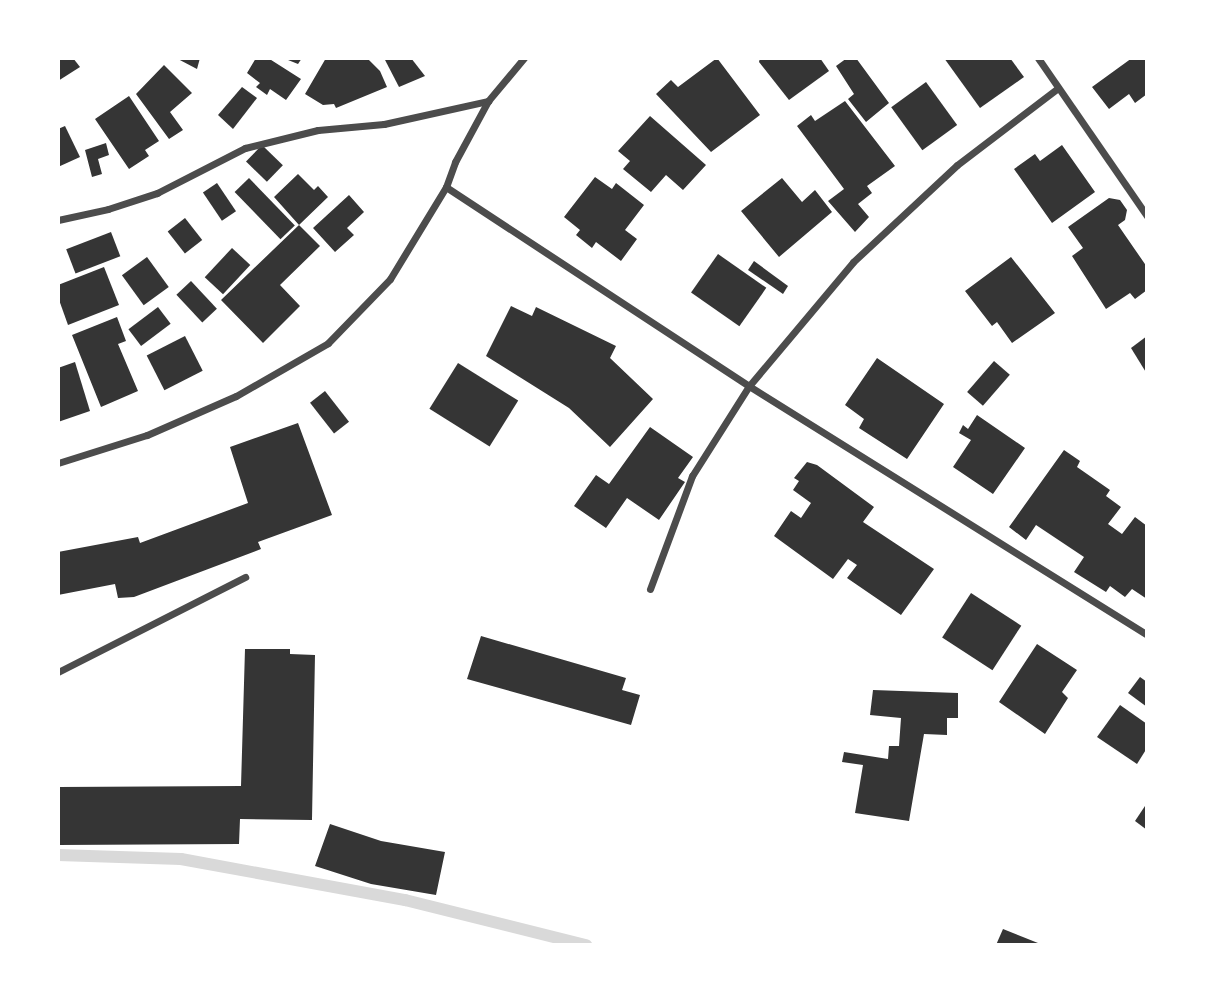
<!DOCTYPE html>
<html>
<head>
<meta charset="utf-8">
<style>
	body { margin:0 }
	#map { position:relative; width:1205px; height:1003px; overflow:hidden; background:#fff; font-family:"Open Sans",sans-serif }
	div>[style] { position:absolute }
	.stream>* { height:12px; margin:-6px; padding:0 6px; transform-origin:6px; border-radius:6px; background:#d9d9d9 }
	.building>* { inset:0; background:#353535; transform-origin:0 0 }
	.minor>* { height:7px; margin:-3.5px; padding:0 3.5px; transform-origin:3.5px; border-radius:3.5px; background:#4c4c4c }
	span { translate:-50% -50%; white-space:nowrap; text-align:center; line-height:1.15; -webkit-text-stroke:5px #fff; paint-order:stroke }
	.frame { position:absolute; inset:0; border:60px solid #fff; pointer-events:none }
</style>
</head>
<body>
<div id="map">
	<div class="stream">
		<div style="left:58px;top:855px;width:123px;rotate:1.9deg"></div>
		<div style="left:181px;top:859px;width:228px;rotate:10.4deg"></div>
		<div style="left:405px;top:900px;width:187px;rotate:14deg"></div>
	</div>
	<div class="building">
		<div style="clip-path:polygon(58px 58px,73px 58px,80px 67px,58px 81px)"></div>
		<div style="clip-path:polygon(176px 58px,200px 58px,197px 69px)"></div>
		<div style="clip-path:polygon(256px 58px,268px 58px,301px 79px,286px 100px,270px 89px,267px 95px,256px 87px,260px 83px,247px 73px)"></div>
		<div style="clip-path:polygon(283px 58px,302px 58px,298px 64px)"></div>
		<div style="clip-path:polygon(326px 58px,367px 58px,380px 71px,387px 87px,336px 108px,334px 104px,323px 105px,305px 94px)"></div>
		<div style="clip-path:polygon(384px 58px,411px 58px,425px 76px,399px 87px)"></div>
		<div style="clip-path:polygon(717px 58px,760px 115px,711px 152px,656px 94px,671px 80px,678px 87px)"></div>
		<div style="clip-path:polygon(760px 58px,820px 58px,829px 71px,789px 100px,759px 62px)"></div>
		<div style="clip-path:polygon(847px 58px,856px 58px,889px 103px,866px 122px,848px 99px,854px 94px,836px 66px)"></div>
		<div style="clip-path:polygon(944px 58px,1010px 58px,1024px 77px,980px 108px)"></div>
		<div style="clip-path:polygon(1132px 58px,1147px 58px,1147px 94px,1135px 103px,1129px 94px,1109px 109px,1092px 87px)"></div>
		<div style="clip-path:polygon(164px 65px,192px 93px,170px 112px,183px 130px,169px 139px,136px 94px)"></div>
		<div style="left:926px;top:82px;width:53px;height:43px;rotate:54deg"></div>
		<div style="clip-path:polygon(242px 87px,257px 98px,233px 129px,218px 115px)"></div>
		<div style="clip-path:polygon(129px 96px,159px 141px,145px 150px,149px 156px,129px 169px,95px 119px)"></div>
		<div style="clip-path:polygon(845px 101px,895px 166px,867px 186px,872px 193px,858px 204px,869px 217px,855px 232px,828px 201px,844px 189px,797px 126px,811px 115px,815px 121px)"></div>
		<div style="clip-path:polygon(650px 116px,706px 165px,683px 190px,666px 175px,651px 192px,623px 169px,630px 161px,618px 151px)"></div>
		<div style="clip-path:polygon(65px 126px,80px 157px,58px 167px,58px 129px)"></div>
		<div style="clip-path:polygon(106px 143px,109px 155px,98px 159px,102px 174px,92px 177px,85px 150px)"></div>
		<div style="left:262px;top:145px;width:29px;height:23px;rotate:44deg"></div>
		<div style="clip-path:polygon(1062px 145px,1095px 192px,1052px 223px,1014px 169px,1035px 154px,1040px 161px)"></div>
		<div style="clip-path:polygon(298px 174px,314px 190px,318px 186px,328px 197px,299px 225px,274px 197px)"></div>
		<div style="clip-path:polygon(595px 177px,612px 189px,616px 183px,644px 205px,625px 230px,637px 239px,621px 261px,596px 242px,592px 248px,576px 235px,580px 230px,564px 217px)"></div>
		<div style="left:249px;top:178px;width:66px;height:20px;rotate:46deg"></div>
		<div style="clip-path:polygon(782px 178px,802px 202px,815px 190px,832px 212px,779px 257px,741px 211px)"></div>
		<div style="left:217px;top:183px;width:34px;height:17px;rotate:56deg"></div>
		<div style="clip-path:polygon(349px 195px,364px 212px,347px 228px,354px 235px,335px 252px,313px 228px)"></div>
		<div style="clip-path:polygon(1109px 198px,1120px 200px,1127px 210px,1125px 220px,1118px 225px,1147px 267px,1147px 290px,1135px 299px,1130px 293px,1106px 309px,1072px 256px,1083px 248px,1068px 227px)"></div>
		<div style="left:185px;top:218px;width:28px;height:22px;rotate:52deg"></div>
		<div style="clip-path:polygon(299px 225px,320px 246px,280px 285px,300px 306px,263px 343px,221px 300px)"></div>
		<div style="left:111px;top:232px;width:26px;height:48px;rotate:69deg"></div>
		<div style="left:232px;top:248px;width:25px;height:40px;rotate:43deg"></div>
		<div style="left:718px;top:254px;width:59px;height:47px;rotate:35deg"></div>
		<div style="left:147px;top:257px;width:37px;height:31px;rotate:54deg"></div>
		<div style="clip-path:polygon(1011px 257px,1055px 313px,1012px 343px,997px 322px,992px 326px,965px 291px)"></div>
		<div style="clip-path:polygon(754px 261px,788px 286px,783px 294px,748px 270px)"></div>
		<div style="clip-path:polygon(104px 267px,119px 305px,68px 325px,58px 297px,58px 285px)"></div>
		<div style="left:191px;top:281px;width:38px;height:20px;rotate:47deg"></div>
		<div style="clip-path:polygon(511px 306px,532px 316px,536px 307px,616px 346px,610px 358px,653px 399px,610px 447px,569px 408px,486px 356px)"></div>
		<div style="left:158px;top:307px;width:21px;height:37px;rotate:53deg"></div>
		<div style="clip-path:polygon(117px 317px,126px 341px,118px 344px,138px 391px,101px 407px,72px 335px)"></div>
		<div style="left:185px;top:336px;width:39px;height:43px;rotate:63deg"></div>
		<div style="clip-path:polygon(1147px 336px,1147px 374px,1131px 348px)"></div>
		<div style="clip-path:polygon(877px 358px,944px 404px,907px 459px,859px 428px,864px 419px,845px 405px)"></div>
		<div style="left:994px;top:361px;width:21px;height:41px;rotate:41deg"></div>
		<div style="clip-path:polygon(75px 362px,90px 411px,58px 422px,58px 368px)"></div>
		<div style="left:458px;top:363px;width:71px;height:54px;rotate:32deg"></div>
		<div style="left:325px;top:391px;width:39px;height:19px;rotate:52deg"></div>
		<div style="clip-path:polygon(977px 415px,1025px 448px,993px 494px,953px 467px,971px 440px,959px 433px,963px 425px,968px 429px)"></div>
		<div style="clip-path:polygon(298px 423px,332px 515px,258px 542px,261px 549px,134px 597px,118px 598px,115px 584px,58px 595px,58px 552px,138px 537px,140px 543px,248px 503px,230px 447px)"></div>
		<div style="clip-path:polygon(650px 427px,693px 457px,678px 478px,685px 482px,659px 520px,627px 498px,606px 528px,574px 506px,596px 475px,609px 484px)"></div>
		<div style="clip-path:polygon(1064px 450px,1080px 461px,1077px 467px,1110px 490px,1106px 496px,1121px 507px,1108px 524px,1122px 534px,1135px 517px,1147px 526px,1147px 599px,1132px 589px,1125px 597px,1110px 586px,1106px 592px,1074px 572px,1084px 557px,1036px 525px,1026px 540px,1009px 527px)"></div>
		<div style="clip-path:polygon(807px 462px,817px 465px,874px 507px,863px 522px,934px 569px,901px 615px,847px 578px,857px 565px,848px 559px,833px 579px,774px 536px,791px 511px,801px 518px,811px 503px,793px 490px,799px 481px,794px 478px)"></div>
		<div style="left:971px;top:593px;width:60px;height:53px;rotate:33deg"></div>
		<div style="clip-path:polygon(481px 636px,626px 678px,622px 690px,640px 695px,631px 725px,467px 679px)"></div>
		<div style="clip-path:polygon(1037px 644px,1077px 670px,1062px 692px,1068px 698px,1045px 734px,999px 702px)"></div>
		<div style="clip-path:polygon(245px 649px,290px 649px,290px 654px,315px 655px,312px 820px,240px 819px,239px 844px,58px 845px,58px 787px,241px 786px)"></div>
		<div style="clip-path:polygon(1140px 677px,1147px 682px,1147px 707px,1128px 693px)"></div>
		<div style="clip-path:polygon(873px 690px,958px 693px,958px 718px,947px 718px,947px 735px,924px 734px,909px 821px,855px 813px,863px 765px,842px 762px,844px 752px,888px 759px,889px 746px,899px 746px,901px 718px,870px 715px)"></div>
		<div style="clip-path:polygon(1120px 705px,1147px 724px,1147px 748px,1137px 764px,1097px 737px)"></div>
		<div style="clip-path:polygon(1147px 803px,1147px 830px,1135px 821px)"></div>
		<div style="clip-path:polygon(330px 824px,381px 841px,445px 852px,436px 895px,371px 884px,315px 866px)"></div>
		<div style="clip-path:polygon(1003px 929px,1043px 945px,996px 945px)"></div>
	</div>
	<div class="minor">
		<div style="left:1038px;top:58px;width:192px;rotate:55.4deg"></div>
		<div style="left:446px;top:187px;width:363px;rotate:33.3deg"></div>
		<div style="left:749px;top:386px;width:469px;rotate:32deg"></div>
		<div style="left:58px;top:220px;width:51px;rotate:-12.4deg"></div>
		<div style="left:108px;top:209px;width:52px;rotate:-18.1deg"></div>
		<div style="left:157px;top:193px;width:99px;rotate:-27.1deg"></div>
		<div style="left:245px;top:148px;width:75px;rotate:-13.9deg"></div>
		<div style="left:318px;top:130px;width:66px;rotate:-5.2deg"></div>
		<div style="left:384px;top:124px;width:107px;rotate:-12.5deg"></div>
		<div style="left:58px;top:463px;width:93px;rotate:-17.5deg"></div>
		<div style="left:147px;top:435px;width:97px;rotate:-23.7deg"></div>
		<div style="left:236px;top:396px;width:106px;rotate:-29.9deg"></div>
		<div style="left:328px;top:343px;width:89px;rotate:-45.9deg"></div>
		<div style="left:390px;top:279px;width:108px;rotate:-58.7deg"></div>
		<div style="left:446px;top:187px;width:27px;rotate:-70deg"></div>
		<div style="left:455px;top:162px;width:69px;rotate:-61.6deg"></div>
		<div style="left:488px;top:101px;width:56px;rotate:-50.1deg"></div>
		<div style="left:650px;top:589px;width:121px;rotate:-69.6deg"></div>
		<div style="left:692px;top:476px;width:107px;rotate:-57.7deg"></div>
		<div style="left:749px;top:386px;width:162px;rotate:-50deg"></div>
		<div style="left:853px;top:262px;width:142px;rotate:-43deg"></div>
		<div style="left:957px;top:165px;width:127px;rotate:-37.3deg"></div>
		<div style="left:58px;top:672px;width:210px;rotate:-26.9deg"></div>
	</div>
	<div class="frame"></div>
</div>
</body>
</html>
